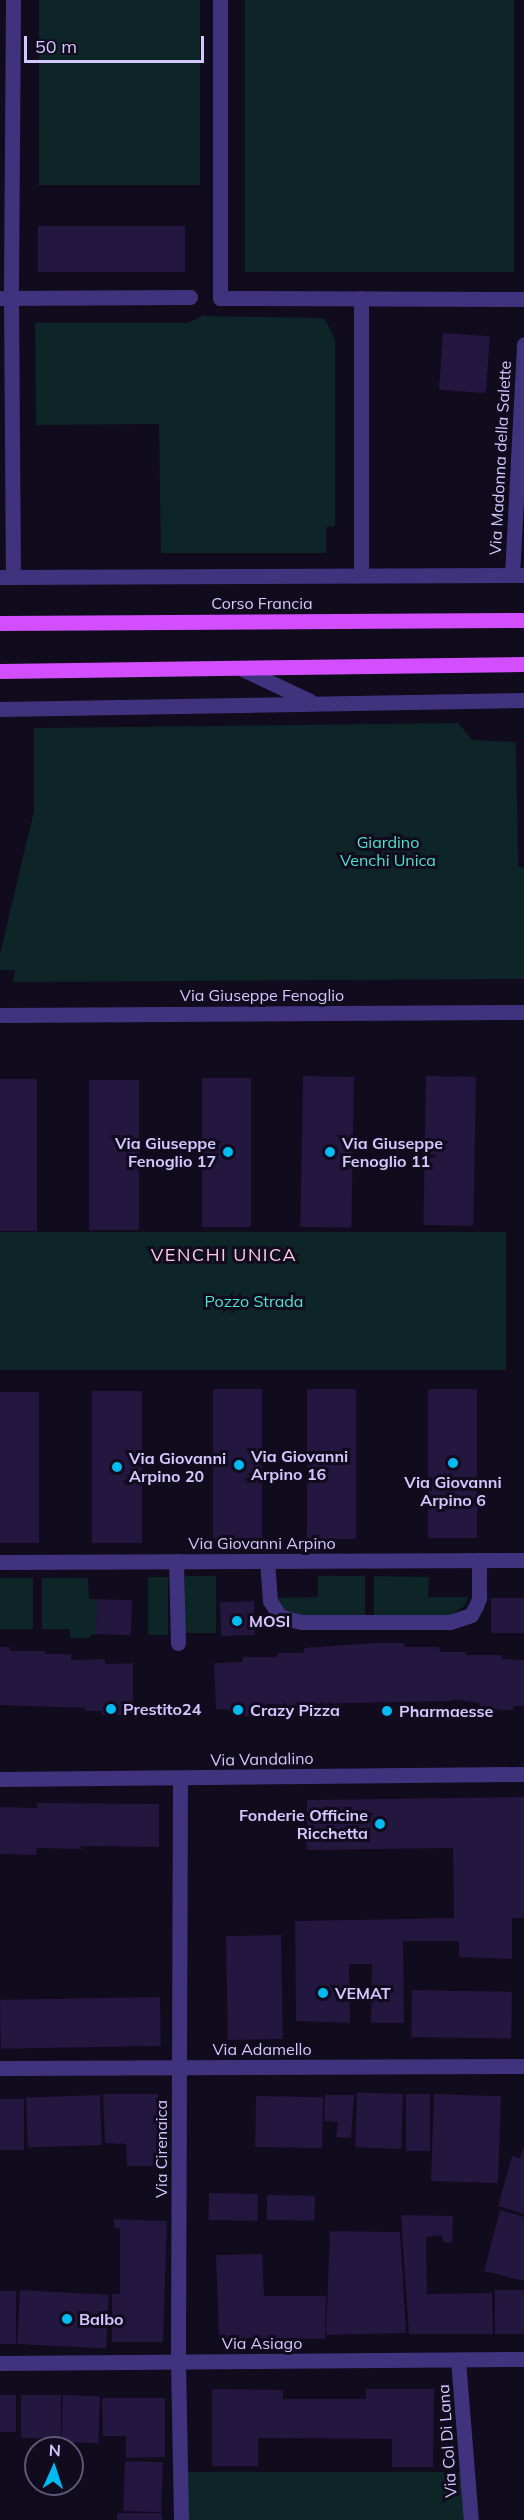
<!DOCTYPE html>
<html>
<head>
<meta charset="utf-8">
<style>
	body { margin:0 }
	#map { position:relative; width:524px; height:2520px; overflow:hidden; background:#100b1d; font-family:Mulish,sans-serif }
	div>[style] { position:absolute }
	.green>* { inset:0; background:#0e2527; transform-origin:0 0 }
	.building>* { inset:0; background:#23163f; transform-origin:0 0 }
	.minor>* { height:15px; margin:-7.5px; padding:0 7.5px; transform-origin:7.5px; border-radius:7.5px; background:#40337e }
	.major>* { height:15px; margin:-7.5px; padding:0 7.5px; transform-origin:7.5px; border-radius:7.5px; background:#d34eff }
	.dots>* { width:16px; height:16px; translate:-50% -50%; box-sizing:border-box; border:3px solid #100b1d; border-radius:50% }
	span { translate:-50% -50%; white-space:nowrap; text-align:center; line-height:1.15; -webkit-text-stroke:6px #100b1d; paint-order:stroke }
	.street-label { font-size:16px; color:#d4c7ff }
	.park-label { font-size:16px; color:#4fe3d0 }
	.poi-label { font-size:16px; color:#d4c7ff; font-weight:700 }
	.right { translate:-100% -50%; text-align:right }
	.left { translate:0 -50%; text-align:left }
	.neighbourhood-label { font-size:18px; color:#ffc9e4; letter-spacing:1.5px }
	.north { position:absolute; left:24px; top:2436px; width:60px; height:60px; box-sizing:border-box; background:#100b1d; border:2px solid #5e5677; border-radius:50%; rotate:3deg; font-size:16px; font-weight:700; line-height:24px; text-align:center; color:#d4c7ff }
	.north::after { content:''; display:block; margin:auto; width:21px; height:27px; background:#00bbf2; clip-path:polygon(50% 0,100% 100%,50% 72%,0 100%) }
	.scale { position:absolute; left:24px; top:36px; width:180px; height:27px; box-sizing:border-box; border:3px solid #d4c7ff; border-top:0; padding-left:8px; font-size:18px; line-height:21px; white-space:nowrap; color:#d4c7ff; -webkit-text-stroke:4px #100b1d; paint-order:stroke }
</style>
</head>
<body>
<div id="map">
	<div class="green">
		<div style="left:39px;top:0;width:161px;height:185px"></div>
		<div style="left:245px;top:0;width:269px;height:272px"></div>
		<div style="clip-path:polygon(202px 316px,324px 318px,335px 339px,335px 526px,326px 527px,326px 553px,161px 553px,159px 424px,36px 425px,35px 323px,187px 323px)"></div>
		<div style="clip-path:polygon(458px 723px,472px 740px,516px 742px,518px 866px,524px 868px,524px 979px,13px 982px,15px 970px,0 970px,0 954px,34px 811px,34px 728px)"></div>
		<div style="left:0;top:1232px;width:506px;height:138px"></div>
		<div style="left:216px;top:1576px;width:57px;height:31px;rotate:90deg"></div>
		<div style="clip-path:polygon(318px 1576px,365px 1576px,365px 1618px,302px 1618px,284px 1609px,276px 1598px,318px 1597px)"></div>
		<div style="clip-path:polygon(374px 1576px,429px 1577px,428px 1597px,469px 1597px,463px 1607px,450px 1616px,374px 1618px)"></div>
		<div style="left:148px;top:1577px;width:20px;height:58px"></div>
		<div style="left:33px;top:1578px;width:51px;height:33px;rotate:90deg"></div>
		<div style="clip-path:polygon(42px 1578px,88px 1578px,89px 1599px,97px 1599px,97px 1634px,90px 1635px,90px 1638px,70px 1638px,70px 1629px,42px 1629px)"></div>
		<div style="left:180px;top:2472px;width:287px;height:48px"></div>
	</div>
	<div class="building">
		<div style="left:38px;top:226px;width:147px;height:46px"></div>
		<div style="left:443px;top:333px;width:47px;height:57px;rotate:4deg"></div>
		<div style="left:303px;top:1076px;width:51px;height:151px;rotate:1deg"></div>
		<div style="left:426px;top:1076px;width:50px;height:149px;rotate:1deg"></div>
		<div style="left:202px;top:1078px;width:49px;height:149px"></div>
		<div style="left:0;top:1079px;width:37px;height:152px"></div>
		<div style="left:89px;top:1080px;width:50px;height:150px"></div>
		<div style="left:213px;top:1389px;width:49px;height:152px"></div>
		<div style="left:307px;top:1389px;width:49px;height:150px"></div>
		<div style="left:428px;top:1389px;width:49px;height:149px"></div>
		<div style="left:92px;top:1391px;width:50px;height:152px"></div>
		<div style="left:39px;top:1392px;width:151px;height:39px;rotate:90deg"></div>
		<div style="left:524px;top:1598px;width:35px;height:33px;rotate:90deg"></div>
		<div style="left:97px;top:1599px;width:35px;height:35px;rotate:2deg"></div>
		<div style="left:254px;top:1601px;width:34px;height:34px;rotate:88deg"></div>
		<div style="clip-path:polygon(375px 1643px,403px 1643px,405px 1647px,439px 1647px,440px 1652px,466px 1652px,466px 1655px,502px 1655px,502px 1659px,524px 1660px,524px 1706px,513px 1706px,514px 1710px,492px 1710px,492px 1707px,480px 1706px,479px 1703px,453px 1699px,454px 1701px,305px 1704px,305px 1706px,267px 1704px,266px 1708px,251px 1708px,250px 1716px,240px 1716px,234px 1710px,216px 1709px,214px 1663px,242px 1662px,243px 1657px,277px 1657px,278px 1653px,303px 1653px,304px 1648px)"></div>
		<div style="clip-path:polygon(0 1647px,10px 1647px,10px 1651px,45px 1651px,45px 1654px,71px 1654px,71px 1660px,105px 1659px,105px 1664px,133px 1663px,133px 1710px,126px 1710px,125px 1715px,102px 1715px,102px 1711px,85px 1711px,85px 1708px,0 1705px)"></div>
		<div style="clip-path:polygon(524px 1797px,524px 1918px,512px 1918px,512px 1959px,459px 1957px,459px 1941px,403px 1941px,404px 2023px,371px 2023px,372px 1964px,349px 1964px,350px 2023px,296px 2021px,295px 1921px,454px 1918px,453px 1848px,307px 1850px,307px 1800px)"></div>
		<div style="clip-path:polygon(37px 1803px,159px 1804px,159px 1847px,81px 1846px,81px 1849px,37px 1848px,36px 1855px,0 1854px,0 1807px,37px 1808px)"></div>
		<div style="left:281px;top:1935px;width:104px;height:55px;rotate:89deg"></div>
		<div style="left:412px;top:1990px;width:100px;height:47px;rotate:1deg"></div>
		<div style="left:160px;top:1997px;width:49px;height:160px;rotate:89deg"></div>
		<div style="clip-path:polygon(103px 2094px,158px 2094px,159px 2166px,127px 2166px,126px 2144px,105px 2143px)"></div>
		<div style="left:403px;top:2094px;width:55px;height:46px;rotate:92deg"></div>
		<div style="left:406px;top:2094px;width:24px;height:57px"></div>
		<div style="left:434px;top:2094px;width:67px;height:87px;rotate:2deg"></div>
		<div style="left:100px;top:2095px;width:50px;height:74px;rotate:88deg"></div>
		<div style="clip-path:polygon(325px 2095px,354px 2095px,351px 2138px,336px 2137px,338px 2122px,324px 2121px)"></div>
		<div style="left:256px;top:2096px;width:67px;height:51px;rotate:1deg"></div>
		<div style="left:0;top:2099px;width:24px;height:51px"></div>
		<div style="clip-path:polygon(524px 2146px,524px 2214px,498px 2206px,512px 2156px,520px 2158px)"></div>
		<div style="left:209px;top:2193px;width:49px;height:27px;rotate:1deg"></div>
		<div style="left:267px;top:2195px;width:48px;height:25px;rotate:1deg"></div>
		<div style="clip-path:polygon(500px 2210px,524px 2217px,524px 2281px,484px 2271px)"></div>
		<div style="clip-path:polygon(401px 2215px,453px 2216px,452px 2243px,443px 2242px,442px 2235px,426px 2237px,427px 2294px,492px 2293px,493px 2334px,409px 2334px)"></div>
		<div style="clip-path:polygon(114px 2219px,167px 2221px,163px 2342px,112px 2342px,112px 2294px,120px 2294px,120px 2229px,114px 2228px)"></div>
		<div style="clip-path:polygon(330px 2231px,400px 2232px,406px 2333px,326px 2335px)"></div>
		<div style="clip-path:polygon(262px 2254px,264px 2296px,326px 2296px,325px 2339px,219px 2338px,216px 2255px)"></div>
		<div style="left:20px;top:2290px;width:89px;height:54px;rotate:3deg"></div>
		<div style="left:495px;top:2290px;width:29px;height:44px"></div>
		<div style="left:0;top:2291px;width:16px;height:53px"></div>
		<div style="clip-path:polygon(212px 2389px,283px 2390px,283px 2399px,366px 2399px,366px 2389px,434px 2389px,433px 2467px,392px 2467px,392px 2439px,258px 2438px,258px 2466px,212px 2466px)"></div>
		<div style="left:0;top:2395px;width:16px;height:37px"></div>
		<div style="left:21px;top:2395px;width:40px;height:43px"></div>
		<div style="left:63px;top:2395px;width:37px;height:47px;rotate:2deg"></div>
		<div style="clip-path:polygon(102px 2398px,165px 2398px,165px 2457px,126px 2458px,126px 2436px,103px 2436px)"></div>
		<div style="left:125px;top:2461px;width:38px;height:50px;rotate:2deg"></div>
		<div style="left:117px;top:2513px;width:45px;height:7px"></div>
	</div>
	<div class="minor">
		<div style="left:13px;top:0;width:298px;rotate:90.4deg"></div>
		<div style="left:11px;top:298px;width:279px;rotate:89.6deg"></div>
		<div style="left:220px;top:0;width:298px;rotate:90deg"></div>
		<div style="left:220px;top:298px;width:304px;rotate:0.2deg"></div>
		<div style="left:0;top:298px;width:190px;rotate:-0.3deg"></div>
		<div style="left:361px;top:298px;width:277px;rotate:90deg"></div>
		<div style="left:512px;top:575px;width:231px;rotate:-87deg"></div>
		<div style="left:0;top:577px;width:524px;rotate:-0.22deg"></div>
		<div style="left:240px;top:668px;width:77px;rotate:25.2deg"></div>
		<div style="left:0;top:709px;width:524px;rotate:-0.98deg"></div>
		<div style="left:0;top:1015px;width:524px;rotate:-0.33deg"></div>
		<div style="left:176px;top:1561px;width:82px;rotate:88.6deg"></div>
		<div style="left:267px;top:1561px;width:40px;rotate:85.7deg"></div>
		<div style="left:270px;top:1601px;width:17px;rotate:57deg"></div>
		<div style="left:279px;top:1615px;width:10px;rotate:24deg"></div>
		<div style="left:288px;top:1619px;width:13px;rotate:13deg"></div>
		<div style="left:301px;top:1622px;width:149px"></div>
		<div style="left:450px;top:1622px;width:22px;rotate:-18deg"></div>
		<div style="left:471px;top:1615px;width:10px;rotate:-61deg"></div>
		<div style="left:476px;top:1606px;width:9px;rotate:-69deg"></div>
		<div style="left:479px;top:1598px;width:38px;rotate:-90deg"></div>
		<div style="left:0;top:1562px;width:524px;rotate:-0.22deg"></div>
		<div style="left:180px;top:1778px;width:584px;rotate:90.2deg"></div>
		<div style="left:178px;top:2362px;width:158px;rotate:88.9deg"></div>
		<div style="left:0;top:1779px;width:524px;rotate:-0.55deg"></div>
		<div style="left:0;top:2068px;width:524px;rotate:-0.22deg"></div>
		<div style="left:458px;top:2360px;width:161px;rotate:85.4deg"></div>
		<div style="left:0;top:2363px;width:524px;rotate:-0.44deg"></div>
	</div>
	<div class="major">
		<div style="left:0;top:623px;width:524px;rotate:-0.33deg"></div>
		<div style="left:0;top:671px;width:524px;rotate:-0.77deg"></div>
	</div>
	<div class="dots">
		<div style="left:228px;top:1152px;background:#00bbf2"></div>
		<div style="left:330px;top:1152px;background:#00bbf2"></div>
		<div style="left:453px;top:1463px;background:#00bbf2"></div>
		<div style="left:239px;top:1465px;background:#00bbf2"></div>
		<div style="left:117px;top:1467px;background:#00bbf2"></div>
		<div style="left:237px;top:1621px;background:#00bbf2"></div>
		<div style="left:111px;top:1709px;background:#00bbf2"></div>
		<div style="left:238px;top:1710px;background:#00bbf2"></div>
		<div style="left:387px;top:1711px;background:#00bbf2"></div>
		<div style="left:380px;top:1824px;background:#00bbf2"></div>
		<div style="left:323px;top:1993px;background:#00bbf2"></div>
		<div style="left:67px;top:2319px;background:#00bbf2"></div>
	</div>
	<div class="street-label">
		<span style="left:500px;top:458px;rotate:-87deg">Via Madonna della Salette</span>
		<span style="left:262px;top:603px">Corso Francia</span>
		<span style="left:262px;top:995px">Via Giuseppe Fenoglio</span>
		<span style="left:262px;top:1543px">Via Giovanni Arpino</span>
		<span style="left:262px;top:1759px;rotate:-1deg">Via Vandalino</span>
		<span style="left:262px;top:2049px">Via Adamello</span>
		<span style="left:161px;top:2149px;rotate:-90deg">Via Cirenaica</span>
		<span style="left:262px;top:2343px">Via Asiago</span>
		<span style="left:447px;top:2441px;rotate:-94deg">Via Col Di Lana</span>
	</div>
	<div class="park-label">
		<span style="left:388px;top:851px">Giardino<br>Venchi Unica</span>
		<span style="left:254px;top:1301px">Pozzo Strada</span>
	</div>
	<div class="poi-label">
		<span class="right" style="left:216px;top:1152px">Via Giuseppe<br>Fenoglio 17</span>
		<span class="left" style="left:342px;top:1152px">Via Giuseppe<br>Fenoglio 11</span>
		<span class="left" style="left:251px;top:1465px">Via Giovanni<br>Arpino 16</span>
		<span class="left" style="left:129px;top:1467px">Via Giovanni<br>Arpino 20</span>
		<span style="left:453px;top:1491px">Via Giovanni<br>Arpino 6</span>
		<span class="left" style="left:249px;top:1621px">MOSI</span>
		<span class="left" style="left:123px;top:1709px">Prestito24</span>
		<span class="left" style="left:250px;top:1710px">Crazy Pizza</span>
		<span class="left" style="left:399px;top:1711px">Pharmaesse</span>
		<span class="right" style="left:368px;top:1824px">Fonderie Officine<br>Ricchetta</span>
		<span class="left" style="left:335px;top:1993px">VEMAT</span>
		<span class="left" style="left:79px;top:2319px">Balbo</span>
	</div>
	<div class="neighbourhood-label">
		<span style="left:224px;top:1255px">VENCHI UNICA</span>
	</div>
	<div class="north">N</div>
	<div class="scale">50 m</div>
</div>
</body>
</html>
